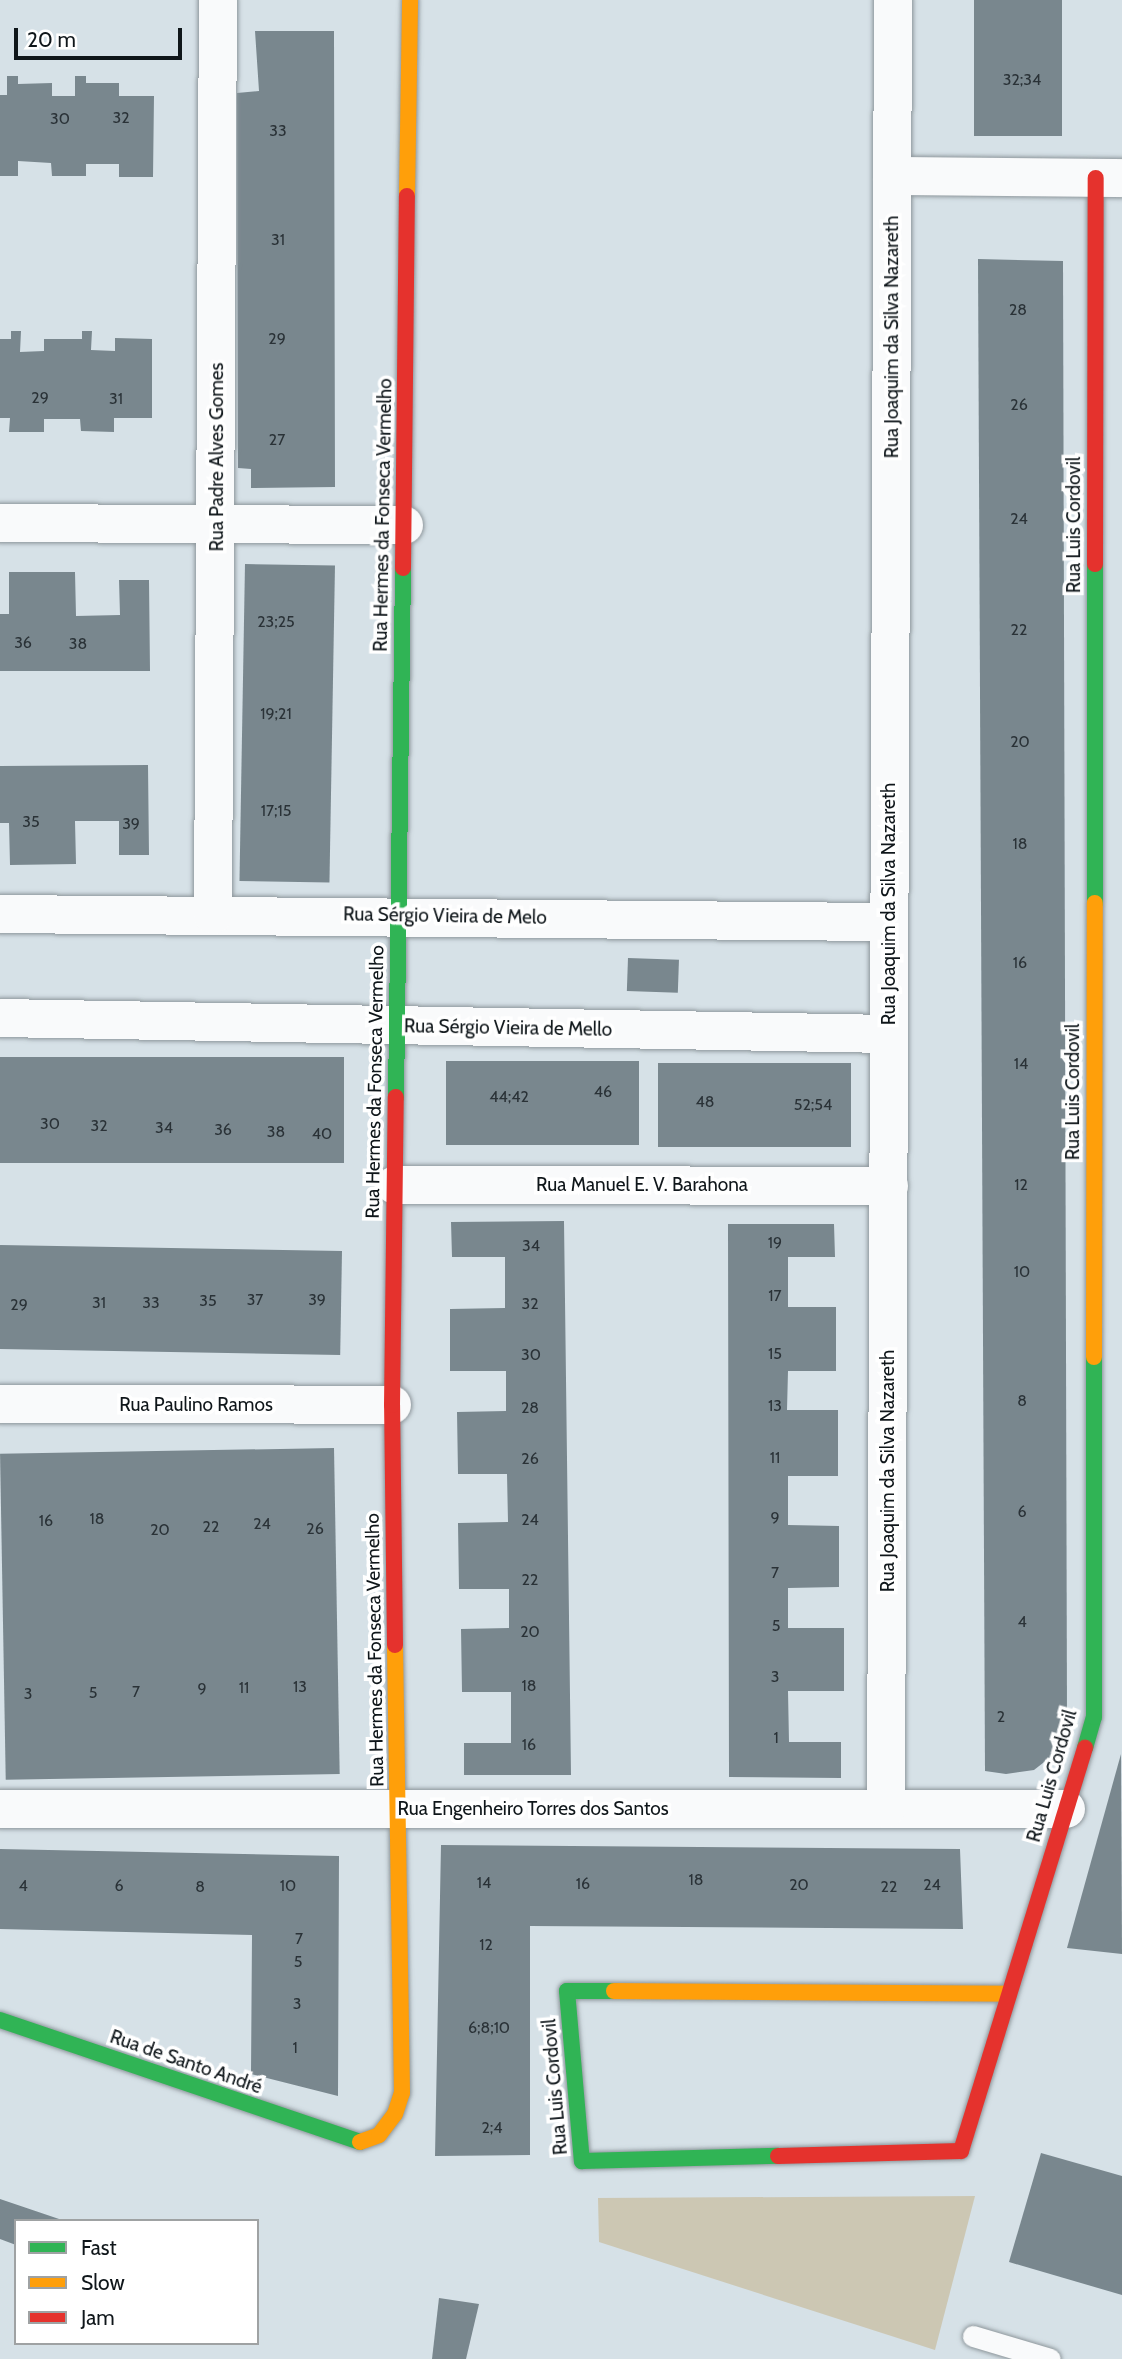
<!DOCTYPE html>
<html>
<head>
<meta charset="utf-8">
<style>
	body { margin:0 }
	#map { position:relative; width:1122px; height:2359px; overflow:hidden; background:#d6e1e7; font-family:Cabin,sans-serif }
	div>[style] { position:absolute }
	.green>* { inset:0; background:#ccc7b3 }
	.building>* { inset:0; background:#79878e; transform-origin:0 0 }
	.roads { filter:drop-shadow(0 0 2px #8e979c) drop-shadow(0 0 2px #8e979c) }
	.lane>* { height:21px; margin:-10.5px; padding:0 10.5px; transform-origin:10.5px; border-radius:10.5px; background:#f9fafb }
	.street>* { height:38px; margin:-19px; padding:0 19px; transform-origin:19px; border-radius:19px; background:#f9fafb }
	.fast>* { height:16px; margin:-8px; padding:0 8px; transform-origin:8px; border-radius:8px; background:#30b455 }
	.slow>* { height:16px; margin:-8px; padding:0 8px; transform-origin:8px; border-radius:8px; background:#ff9f0a }
	.jam>* { height:16px; margin:-8px; padding:0 8px; transform-origin:8px; border-radius:8px; background:#e5322d }
	span { translate:-50% -50%; white-space:nowrap; text-align:center; line-height:1.15; -webkit-text-stroke:7px #fff; paint-order:stroke }
	.number-label { font-size:16px; color:#2a3237 }
	.number-label span { -webkit-text-stroke-width:0 }
	.street-label { font-size:19px; color:#0f161a }
	.legend { position:absolute; left:14px; top:2219px; width:245px; height:126px; box-sizing:border-box; background:#fff; border:2px solid #9fa2a3; margin:0; padding:9px 12px; list-style:none; font-size:21px; color:#0f161a }
	.legend li { display:flex; align-items:center; gap:14px; height:35px }
	.legend b { width:35px; border:2px solid #9fa2a3 }
	.scale { position:absolute; left:14px; top:28px; width:168px; height:32px; box-sizing:border-box; border:4px solid #0f161a; border-top:0; padding-left:9px; font-size:21px; line-height:24px; white-space:nowrap; color:#0f161a; -webkit-text-stroke:5px #fff; paint-order:stroke }
</style>
</head>
<body>
<div id="map">
	<div class="green">
		<div style="clip-path:polygon(975px 2196px,935px 2350px,599px 2242px,598px 2198px)"></div>
	</div>
	<div class="building">
		<div style="left:974px;top:0;width:88px;height:136px"></div>
		<div style="clip-path:polygon(255px 31px,334px 31px,335px 487px,251px 488px,251px 469px,238px 468px,237px 93px,259px 91px)"></div>
		<div style="clip-path:polygon(7px 76px,18px 76px,18px 84px,52px 83px,52px 96px,75px 96px,75px 76px,86px 76px,86px 83px,119px 83px,119px 96px,154px 96px,153px 177px,119px 177px,119px 164px,86px 164px,86px 176px,52px 176px,51px 163px,18px 161px,18px 176px,0 176px,0 95px,7px 95px)"></div>
		<div style="clip-path:polygon(978px 259px,1063px 261px,1067px 1715px,1057px 1752px,1034px 1770px,1006px 1774px,985px 1771px)"></div>
		<div style="clip-path:polygon(11px 331px,21px 331px,20px 352px,44px 351px,44px 339px,82px 339px,82px 331px,92px 331px,91px 350px,115px 351px,115px 338px,152px 339px,152px 418px,114px 418px,114px 432px,81px 431px,80px 419px,44px 419px,44px 432px,9px 432px,10px 418px,0 418px,0 339px,11px 339px)"></div>
		<div style="left:245px;top:564px;width:90px;height:317px;rotate:1deg"></div>
		<div style="clip-path:polygon(9px 572px,75px 572px,76px 616px,120px 615px,119px 580px,149px 580px,150px 671px,0 671px,0 614px,9px 614px)"></div>
		<div style="clip-path:polygon(148px 765px,149px 855px,119px 855px,119px 821px,75px 821px,76px 864px,10px 865px,9px 823px,0 823px,0 766px)"></div>
		<div style="left:628px;top:958px;width:51px;height:33px;rotate:2deg"></div>
		<div style="left:0;top:1057px;width:344px;height:106px"></div>
		<div style="left:446px;top:1061px;width:193px;height:84px"></div>
		<div style="left:658px;top:1063px;width:193px;height:84px"></div>
		<div style="clip-path:polygon(564px 1221px,571px 1775px,464px 1775px,464px 1743px,511px 1743px,511px 1692px,462px 1692px,461px 1629px,509px 1628px,509px 1589px,459px 1589px,458px 1523px,508px 1522px,507px 1474px,458px 1474px,457px 1412px,506px 1411px,506px 1371px,450px 1371px,450px 1309px,505px 1308px,505px 1257px,452px 1257px,451px 1222px)"></div>
		<div style="clip-path:polygon(728px 1224px,834px 1224px,835px 1257px,788px 1257px,788px 1307px,836px 1307px,836px 1371px,788px 1371px,787px 1410px,838px 1410px,838px 1476px,788px 1476px,788px 1525px,839px 1526px,839px 1587px,788px 1588px,788px 1628px,844px 1628px,844px 1691px,788px 1691px,789px 1742px,841px 1742px,841px 1778px,729px 1777px)"></div>
		<div style="left:342px;top:1251px;width:104px;height:342px;rotate:91deg"></div>
		<div style="left:334px;top:1448px;width:326px;height:334px;rotate:89deg"></div>
		<div style="clip-path:polygon(1121px 1754px,1122px 1954px,1067px 1948px)"></div>
		<div style="clip-path:polygon(441px 1845px,960px 1849px,963px 1929px,530px 1926px,530px 2155px,435px 2156px)"></div>
		<div style="clip-path:polygon(0 1849px,339px 1856px,338px 2096px,251px 2074px,252px 1935px,0 1929px)"></div>
		<div style="clip-path:polygon(1041px 2153px,1122px 2176px,1122px 2295px,1009px 2262px)"></div>
		<div style="clip-path:polygon(0 2199px,62px 2220px,62px 2221px,16px 2221px,16px 2245px,0 2239px)"></div>
		<div style="clip-path:polygon(439px 2298px,479px 2304px,466px 2359px,432px 2359px)"></div>
	</div>
	<div class="roads">
		<div class="lane">
			<div style="left:973px;top:2336px;width:80px;rotate:16.6deg"></div>
		</div>
		<div class="street">
			<div style="left:892px;top:176px;width:230px;rotate:0.5deg"></div>
			<div style="left:0;top:523px;width:404px;rotate:0.3deg"></div>
			<div style="left:0;top:914px;width:889px;rotate:0.52deg"></div>
			<div style="left:213px;top:915px;width:915px;rotate:-89.69deg"></div>
			<div style="left:0;top:1018px;width:889px;rotate:1.03deg"></div>
			<div style="left:395px;top:1185px;width:494px;rotate:0.1deg"></div>
			<div style="left:0;top:1404px;width:392px;rotate:0.1deg"></div>
			<div style="left:0;top:1809px;width:1066px"></div>
			<div style="left:886px;top:1809px;width:1809px;rotate:-89.78deg"></div>
		</div>
		<div class="fast">
			<div style="left:1095px;top:903px;width:339px;rotate:-90deg"></div>
			<div style="left:396px;top:1097px;width:529px;rotate:-89.24deg"></div>
			<div style="left:1085px;top:1748px;width:32px;rotate:-74deg"></div>
			<div style="left:1094px;top:1717px;width:360px;rotate:-90deg"></div>
			<div style="left:614px;top:1991px;width:47px;rotate:180deg"></div>
			<div style="left:567px;top:1991px;width:171px;rotate:85deg"></div>
			<div style="left:582px;top:2161px;width:196px;rotate:-1.5deg"></div>
			<div style="left:0;top:2020px;width:380px;rotate:18.7deg"></div>
		</div>
		<div class="slow">
			<div style="left:407px;top:196px;width:196px;rotate:-89.1deg"></div>
			<div style="left:1094px;top:1357px;width:454px;rotate:-89.9deg"></div>
			<div style="left:614px;top:1991px;width:394px;rotate:0.4deg"></div>
			<div style="left:360px;top:2142px;width:20px;rotate:-20deg"></div>
			<div style="left:379px;top:2135px;width:26px;rotate:-53deg"></div>
			<div style="left:395px;top:2114px;width:22px;rotate:-72deg"></div>
			<div style="left:402px;top:2093px;width:448px;rotate:-90.9deg"></div>
		</div>
		<div class="jam">
			<div style="left:1095px;top:564px;width:386px;rotate:-89.9deg"></div>
			<div style="left:403px;top:568px;width:372px;rotate:-89.4deg"></div>
			<div style="left:395px;top:1645px;width:240px;rotate:-90.7deg"></div>
			<div style="left:392px;top:1405px;width:308px;rotate:-89.3deg"></div>
			<div style="left:778px;top:2156px;width:183px;rotate:-1.6deg"></div>
			<div style="left:961px;top:2151px;width:422px;rotate:-72.9deg"></div>
		</div>
	</div>
	<div class="number-label">
		<span style="left:1022px;top:80px">32;34</span>
		<span style="left:121px;top:118px">32</span>
		<span style="left:60px;top:119px">30</span>
		<span style="left:278px;top:131px">33</span>
		<span style="left:278px;top:240px">31</span>
		<span style="left:1018px;top:310px">28</span>
		<span style="left:277px;top:339px">29</span>
		<span style="left:40px;top:398px">29</span>
		<span style="left:116px;top:399px">31</span>
		<span style="left:1019px;top:405px">26</span>
		<span style="left:277px;top:440px">27</span>
		<span style="left:1019px;top:519px">24</span>
		<span style="left:276px;top:622px">23;25</span>
		<span style="left:1019px;top:630px">22</span>
		<span style="left:23px;top:643px">36</span>
		<span style="left:78px;top:644px">38</span>
		<span style="left:276px;top:714px">19;21</span>
		<span style="left:1020px;top:742px">20</span>
		<span style="left:276px;top:811px">17;15</span>
		<span style="left:31px;top:822px">35</span>
		<span style="left:131px;top:824px">39</span>
		<span style="left:1020px;top:844px">18</span>
		<span style="left:1020px;top:963px">16</span>
		<span style="left:1021px;top:1064px">14</span>
		<span style="left:603px;top:1092px">46</span>
		<span style="left:509px;top:1097px">44;42</span>
		<span style="left:705px;top:1102px">48</span>
		<span style="left:813px;top:1105px">52;54</span>
		<span style="left:50px;top:1124px">30</span>
		<span style="left:99px;top:1126px">32</span>
		<span style="left:164px;top:1128px">34</span>
		<span style="left:223px;top:1130px">36</span>
		<span style="left:276px;top:1132px">38</span>
		<span style="left:322px;top:1134px">40</span>
		<span style="left:1021px;top:1185px">12</span>
		<span style="left:775px;top:1243px">19</span>
		<span style="left:531px;top:1246px">34</span>
		<span style="left:1022px;top:1272px">10</span>
		<span style="left:775px;top:1296px">17</span>
		<span style="left:255px;top:1300px">37</span>
		<span style="left:317px;top:1300px">39</span>
		<span style="left:208px;top:1301px">35</span>
		<span style="left:99px;top:1303px">31</span>
		<span style="left:151px;top:1303px">33</span>
		<span style="left:530px;top:1304px">32</span>
		<span style="left:19px;top:1305px">29</span>
		<span style="left:775px;top:1354px">15</span>
		<span style="left:531px;top:1355px">30</span>
		<span style="left:1022px;top:1401px">8</span>
		<span style="left:775px;top:1406px">13</span>
		<span style="left:530px;top:1408px">28</span>
		<span style="left:775px;top:1458px">11</span>
		<span style="left:530px;top:1459px">26</span>
		<span style="left:1022px;top:1512px">6</span>
		<span style="left:775px;top:1518px">9</span>
		<span style="left:97px;top:1519px">18</span>
		<span style="left:530px;top:1520px">24</span>
		<span style="left:46px;top:1521px">16</span>
		<span style="left:262px;top:1524px">24</span>
		<span style="left:211px;top:1527px">22</span>
		<span style="left:315px;top:1529px">26</span>
		<span style="left:160px;top:1530px">20</span>
		<span style="left:775px;top:1573px">7</span>
		<span style="left:530px;top:1580px">22</span>
		<span style="left:1022px;top:1622px">4</span>
		<span style="left:776px;top:1626px">5</span>
		<span style="left:530px;top:1632px">20</span>
		<span style="left:775px;top:1677px">3</span>
		<span style="left:529px;top:1686px">18</span>
		<span style="left:300px;top:1687px">13</span>
		<span style="left:244px;top:1688px">11</span>
		<span style="left:202px;top:1689px">9</span>
		<span style="left:136px;top:1692px">7</span>
		<span style="left:93px;top:1693px">5</span>
		<span style="left:28px;top:1694px">3</span>
		<span style="left:1001px;top:1717px">2</span>
		<span style="left:776px;top:1738px">1</span>
		<span style="left:529px;top:1745px">16</span>
		<span style="left:696px;top:1880px">18</span>
		<span style="left:484px;top:1883px">14</span>
		<span style="left:583px;top:1884px">16</span>
		<span style="left:799px;top:1885px">20</span>
		<span style="left:932px;top:1885px">24</span>
		<span style="left:23px;top:1886px">4</span>
		<span style="left:119px;top:1886px">6</span>
		<span style="left:288px;top:1886px">10</span>
		<span style="left:200px;top:1887px">8</span>
		<span style="left:889px;top:1887px">22</span>
		<span style="left:299px;top:1939px">7</span>
		<span style="left:486px;top:1945px">12</span>
		<span style="left:298px;top:1962px">5</span>
		<span style="left:297px;top:2004px">3</span>
		<span style="left:489px;top:2028px">6;8;10</span>
		<span style="left:295px;top:2048px">1</span>
		<span style="left:492px;top:2128px">2;4</span>
	</div>
	<div class="street-label">
		<span style="left:892px;top:337px;rotate:-90deg">Rua Joaquim da Silva Nazareth</span>
		<span style="left:217px;top:457px;rotate:-90deg">Rua Padre Alves Gomes</span>
		<span style="left:383px;top:515px;rotate:-89deg">Rua Hermes da Fonseca Vermelho</span>
		<span style="left:1074px;top:525px;rotate:-90deg">Rua Luis Cordovil</span>
		<span style="left:889px;top:904px;rotate:-90deg">Rua Joaquim da Silva Nazareth</span>
		<span style="left:445px;top:916px;rotate:1deg">Rua Sérgio Vieira de Melo</span>
		<span style="left:508px;top:1028px;rotate:1deg">Rua Sérgio Vieira de Mello</span>
		<span style="left:375px;top:1082px;rotate:-89deg">Rua Hermes da Fonseca Vermelho</span>
		<span style="left:1073px;top:1092px;rotate:-90deg">Rua Luis Cordovil</span>
		<span style="left:642px;top:1185px">Rua Manuel E. V. Barahona</span>
		<span style="left:196px;top:1405px">Rua Paulino Ramos</span>
		<span style="left:888px;top:1471px;rotate:-90deg">Rua Joaquim da Silva Nazareth</span>
		<span style="left:375px;top:1650px;rotate:-91deg">Rua Hermes da Fonseca Vermelho</span>
		<span style="left:1052px;top:1776px;rotate:-74deg">Rua Luis Cordovil</span>
		<span style="left:533px;top:1809px">Rua Engenheiro Torres dos Santos</span>
		<span style="left:186px;top:2062px;rotate:19deg">Rua de Santo André</span>
		<span style="left:555px;top:2087px;rotate:-95deg">Rua Luis Cordovil</span>
	</div>
	<ul class="legend">
	<li><b style="height:9px;background:#30b455"></b>Fast</li>
	<li><b style="height:9px;background:#ff9f0a"></b>Slow</li>
	<li><b style="height:9px;background:#e5322d"></b>Jam</li>
	</ul>
	<div class="scale">20 m</div>
</div>
</body>
</html>
